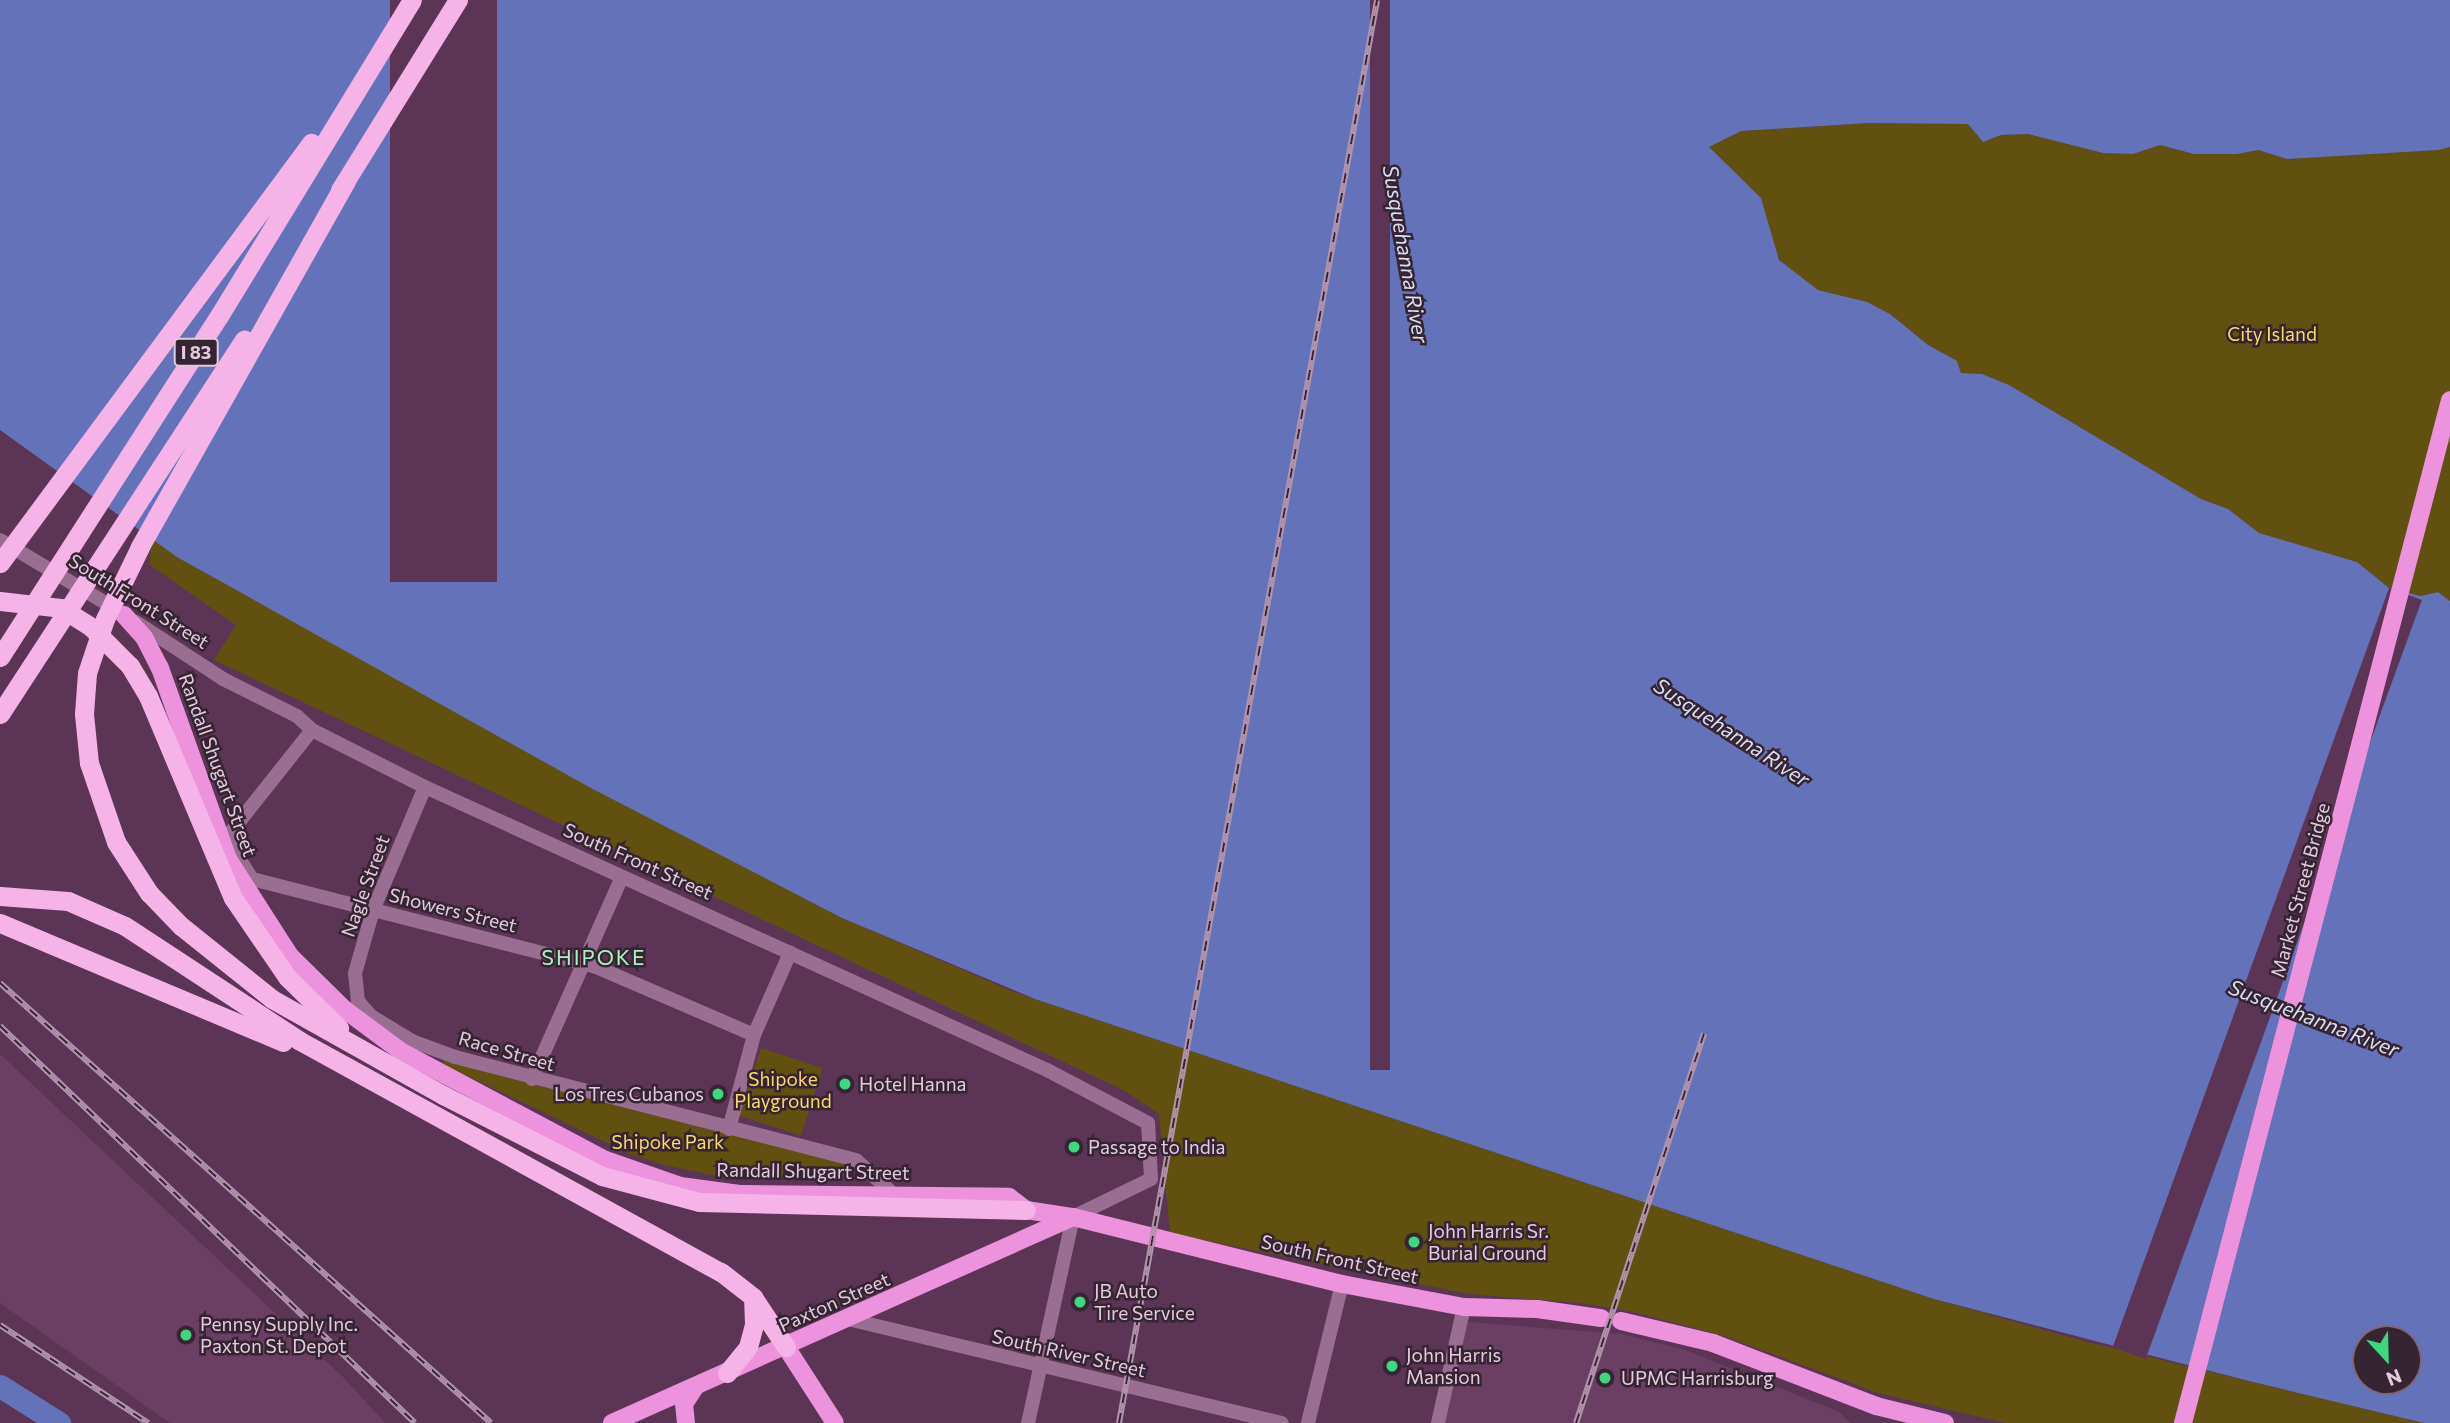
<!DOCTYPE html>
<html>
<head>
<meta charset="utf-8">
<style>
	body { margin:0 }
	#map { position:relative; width:2450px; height:1423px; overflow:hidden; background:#5c3556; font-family:Commissioner,sans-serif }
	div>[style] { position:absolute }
	.built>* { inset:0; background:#6b3f64 }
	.green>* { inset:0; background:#615010; transform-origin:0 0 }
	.water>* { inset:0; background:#6473b9 }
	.pier>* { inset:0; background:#5c3556; transform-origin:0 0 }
	.river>* { height:23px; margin:-11.5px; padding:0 11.5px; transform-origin:11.5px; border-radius:11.5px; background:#6473b9 }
	.minor>* { height:14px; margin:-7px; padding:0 7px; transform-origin:7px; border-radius:7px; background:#9a6d92 }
	.major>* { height:18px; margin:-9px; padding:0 9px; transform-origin:9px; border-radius:9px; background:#ed92dd }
	.highway>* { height:19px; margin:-9.5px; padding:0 9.5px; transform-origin:9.5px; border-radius:9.5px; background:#f5b3e8 }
	.rail>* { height:6px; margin-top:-3px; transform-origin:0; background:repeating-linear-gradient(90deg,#362433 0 10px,#b193ab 0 20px); box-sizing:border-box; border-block:2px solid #b193ab }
	.dots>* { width:19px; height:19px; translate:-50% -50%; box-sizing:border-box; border:4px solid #362433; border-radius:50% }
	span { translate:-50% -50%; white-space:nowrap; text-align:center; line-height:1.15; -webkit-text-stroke:5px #362433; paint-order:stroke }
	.shield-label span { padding:2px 5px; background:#362433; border:2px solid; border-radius:5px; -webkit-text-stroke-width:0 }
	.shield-label { font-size:18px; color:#e3cbde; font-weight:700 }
	.park-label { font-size:19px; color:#fbda65 }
	.street-label { font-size:19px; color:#e3cbde }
	.poi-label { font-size:19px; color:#e3cbde }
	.left { translate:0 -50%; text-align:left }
	.right { translate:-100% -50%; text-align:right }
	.water-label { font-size:21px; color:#d9dff3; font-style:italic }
	.neighbourhood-label { font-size:21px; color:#aaf2bf; letter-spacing:2px }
	.north { position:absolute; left:2352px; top:1325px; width:70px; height:70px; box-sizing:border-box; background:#362433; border:2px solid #7b6777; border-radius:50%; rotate:158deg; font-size:19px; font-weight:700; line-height:28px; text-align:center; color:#e3cbde }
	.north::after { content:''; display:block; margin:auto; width:24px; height:32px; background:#3cd77e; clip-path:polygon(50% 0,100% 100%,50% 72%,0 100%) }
</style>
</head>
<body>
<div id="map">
	<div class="built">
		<div style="clip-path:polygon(0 1054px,344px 1378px,385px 1423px,170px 1423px,0 1303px)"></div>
		<div style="clip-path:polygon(1468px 1322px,1621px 1334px,1685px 1350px,1839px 1412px,1851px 1423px,1445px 1423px)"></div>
	</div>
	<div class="green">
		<div style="clip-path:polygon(1868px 123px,1968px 124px,1983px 142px,2001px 135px,2028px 134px,2103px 153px,2133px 154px,2160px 145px,2194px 154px,2237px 154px,2257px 150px,2287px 159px,2450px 147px,2450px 601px,2438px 592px,2421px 596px,2389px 588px,2357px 562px,2259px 533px,2228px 509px,2201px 499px,2009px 385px,1982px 374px,1961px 373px,1957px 361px,1928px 345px,1890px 314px,1867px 302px,1818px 290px,1792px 274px,1777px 255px,1761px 198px,1708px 147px,1741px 131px)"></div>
		<div style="clip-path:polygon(151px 538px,549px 764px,842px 918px,1014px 992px,1934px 1299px,2083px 1341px,2424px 1423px,2005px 1423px,1878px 1393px,1724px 1336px,1634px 1312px,1582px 1303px,1468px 1294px,1170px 1233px,1159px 1114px,1125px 1091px,214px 660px,236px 625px,150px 565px)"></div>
		<div style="left:761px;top:1048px;width:65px;height:71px;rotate:18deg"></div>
		<div style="clip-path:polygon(443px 1056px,539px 1086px,846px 1163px,848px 1176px,718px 1176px,664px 1165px,630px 1154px,443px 1064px)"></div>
	</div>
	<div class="water">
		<div style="clip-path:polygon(evenodd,0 0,2450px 0,2450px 147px,2438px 150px,2287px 159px,2258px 150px,2237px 154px,2194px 154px,2160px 145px,2133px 154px,2103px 153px,2028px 134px,2001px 135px,1983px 142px,1968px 124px,1868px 123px,1741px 131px,1709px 147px,1761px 198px,1779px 260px,1818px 290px,1867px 302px,1890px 314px,1928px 345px,1957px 361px,1961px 373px,1982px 374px,2009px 385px,2201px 499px,2228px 509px,2259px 533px,2357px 562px,2389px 588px,2421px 596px,2438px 592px,2450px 601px,2450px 1423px,2424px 1423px,2249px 1381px,1934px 1299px,1035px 999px,842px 918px,589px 787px,177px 557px,0 430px,0 0,2366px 1339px,2408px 1339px,2408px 1381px,2366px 1381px,2366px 1339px)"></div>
	</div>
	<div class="pier">
		<div style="left:390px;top:0;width:107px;height:582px"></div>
		<div style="left:1370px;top:0;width:20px;height:1070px"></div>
		<div style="left:2389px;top:588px;width:35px;height:808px;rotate:20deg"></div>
	</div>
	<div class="river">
		<div style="left:0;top:1386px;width:70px;rotate:32.1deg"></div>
	</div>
	<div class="minor">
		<div style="left:0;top:540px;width:139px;rotate:30.8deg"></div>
		<div style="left:136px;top:622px;width:104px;rotate:33.2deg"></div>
		<div style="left:223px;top:679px;width:83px;rotate:26.6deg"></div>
		<div style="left:297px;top:716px;width:21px;rotate:43deg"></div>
		<div style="left:312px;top:730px;width:127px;rotate:26.8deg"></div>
		<div style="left:425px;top:787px;width:683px;rotate:24.46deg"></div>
		<div style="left:1047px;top:1070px;width:114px;rotate:27.7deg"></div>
		<div style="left:1148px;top:1123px;width:56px;rotate:86.9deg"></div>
		<div style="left:1151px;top:1179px;width:87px;rotate:154deg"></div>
		<div style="left:1073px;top:1217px;width:211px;rotate:102.3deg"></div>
		<div style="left:312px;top:730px;width:132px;rotate:128.5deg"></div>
		<div style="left:230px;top:833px;width:14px;rotate:82deg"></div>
		<div style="left:232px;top:847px;width:38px;rotate:58deg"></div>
		<div style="left:252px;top:879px;width:353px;rotate:14.3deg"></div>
		<div style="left:594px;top:966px;width:174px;rotate:23.3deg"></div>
		<div style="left:425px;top:787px;width:134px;rotate:112.9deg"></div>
		<div style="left:373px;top:910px;width:66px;rotate:105.9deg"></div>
		<div style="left:355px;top:973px;width:28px;rotate:84deg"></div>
		<div style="left:358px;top:1001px;width:20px;rotate:49deg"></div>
		<div style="left:371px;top:1016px;width:48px;rotate:31.4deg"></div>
		<div style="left:412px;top:1041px;width:46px;rotate:20.4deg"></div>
		<div style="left:455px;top:1057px;width:414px;rotate:14.4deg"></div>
		<div style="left:856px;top:1160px;width:47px;rotate:42.4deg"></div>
		<div style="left:532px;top:1079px;width:221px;rotate:-66deg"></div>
		<div style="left:729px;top:1129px;width:97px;rotate:-75.1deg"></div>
		<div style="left:754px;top:1035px;width:90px;rotate:-66.3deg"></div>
		<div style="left:848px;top:1319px;width:446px;rotate:13.5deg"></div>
		<div style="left:1308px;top:1423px;width:143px;rotate:-76.3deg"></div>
		<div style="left:1438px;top:1423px;width:119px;rotate:-77.4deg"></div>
	</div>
	<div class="major">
		<div style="left:124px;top:615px;width:30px;rotate:48deg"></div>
		<div style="left:144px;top:637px;width:35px;rotate:63deg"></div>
		<div style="left:160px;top:668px;width:203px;rotate:70.4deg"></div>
		<div style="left:228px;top:859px;width:115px;rotate:57.4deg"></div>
		<div style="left:290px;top:956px;width:76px;rotate:44.5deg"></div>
		<div style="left:344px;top:1009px;width:72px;rotate:36.6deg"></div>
		<div style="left:402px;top:1052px;width:228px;rotate:28deg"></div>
		<div style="left:603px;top:1159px;width:82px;rotate:19.3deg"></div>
		<div style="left:680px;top:1186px;width:62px;rotate:7.5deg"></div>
		<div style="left:741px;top:1194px;width:268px;rotate:0.6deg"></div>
		<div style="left:1009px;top:1197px;width:21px;rotate:37deg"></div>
		<div style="left:1026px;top:1210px;width:48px;rotate:8.5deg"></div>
		<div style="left:1073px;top:1217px;width:277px;rotate:14deg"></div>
		<div style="left:1342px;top:1284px;width:124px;rotate:10.7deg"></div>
		<div style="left:1464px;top:1307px;width:73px;rotate:1.6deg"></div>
		<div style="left:1537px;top:1309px;width:65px;rotate:8deg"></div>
		<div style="left:1621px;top:1321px;width:95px;rotate:13.4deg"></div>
		<div style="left:1713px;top:1343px;width:175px;rotate:21.1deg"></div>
		<div style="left:1876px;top:1406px;width:71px;rotate:13.8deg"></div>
		<div style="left:786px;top:1347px;width:90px;rotate:57.2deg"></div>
		<div style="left:612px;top:1423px;width:505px;rotate:-24.08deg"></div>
		<div style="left:686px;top:1423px;width:19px;rotate:-96deg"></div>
		<div style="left:684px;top:1404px;width:20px;rotate:-57deg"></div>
		<div style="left:2183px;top:1423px;width:1057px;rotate:-75.37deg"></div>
	</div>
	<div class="highway">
		<div style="left:346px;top:181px;width:420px;rotate:119.4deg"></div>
		<div style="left:140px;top:547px;width:80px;rotate:115.9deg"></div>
		<div style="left:105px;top:619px;width:57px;rotate:108.4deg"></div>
		<div style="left:87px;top:673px;width:41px;rotate:94.2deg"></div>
		<div style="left:84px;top:714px;width:49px;rotate:84.2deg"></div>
		<div style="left:89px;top:763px;width:83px;rotate:71.1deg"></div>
		<div style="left:116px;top:842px;width:61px;rotate:57.1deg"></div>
		<div style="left:149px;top:893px;width:46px;rotate:45.9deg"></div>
		<div style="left:181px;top:926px;width:117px;rotate:38.7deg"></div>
		<div style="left:272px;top:999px;width:196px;rotate:29.3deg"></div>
		<div style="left:443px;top:1095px;width:178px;rotate:27deg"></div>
		<div style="left:602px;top:1176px;width:100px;rotate:15deg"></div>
		<div style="left:699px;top:1202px;width:327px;rotate:1.4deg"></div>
		<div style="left:340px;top:190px;width:224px;rotate:-58.2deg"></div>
		<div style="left:0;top:563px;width:523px;rotate:-53.48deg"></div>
		<div style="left:0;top:601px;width:61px;rotate:6.5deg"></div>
		<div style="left:61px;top:608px;width:36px;rotate:32deg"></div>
		<div style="left:91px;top:627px;width:55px;rotate:45deg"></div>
		<div style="left:130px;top:666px;width:35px;rotate:59deg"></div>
		<div style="left:148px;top:696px;width:219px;rotate:67.2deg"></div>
		<div style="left:233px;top:898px;width:96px;rotate:55.6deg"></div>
		<div style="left:287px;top:977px;width:73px;rotate:44.4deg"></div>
		<div style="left:0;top:657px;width:405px;rotate:-57.3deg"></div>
		<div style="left:219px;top:316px;width:370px;rotate:-58.6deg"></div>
		<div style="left:0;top:714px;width:447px;rotate:-56.9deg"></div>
		<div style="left:0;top:896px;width:68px;rotate:4.2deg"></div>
		<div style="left:68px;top:901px;width:62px;rotate:23.7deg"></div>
		<div style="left:125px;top:926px;width:209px;rotate:33.3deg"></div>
		<div style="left:300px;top:1041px;width:480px;rotate:28.8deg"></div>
		<div style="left:721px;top:1272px;width:41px;rotate:38deg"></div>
		<div style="left:753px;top:1297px;width:60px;rotate:56.6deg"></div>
		<div style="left:0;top:923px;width:307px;rotate:22.8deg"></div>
		<div style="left:727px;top:1373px;width:33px;rotate:-51deg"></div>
		<div style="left:748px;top:1347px;width:24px;rotate:-75deg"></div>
		<div style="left:754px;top:1324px;width:26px;rotate:-92deg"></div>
	</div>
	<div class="rail">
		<div style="left:0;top:983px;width:659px;rotate:41.86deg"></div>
		<div style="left:0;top:1026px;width:574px;rotate:43.73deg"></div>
		<div style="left:0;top:1325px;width:178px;rotate:33.5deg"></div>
		<div style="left:1119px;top:1423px;width:1446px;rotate:-79.72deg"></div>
		<div style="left:1576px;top:1423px;width:410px;rotate:-71.8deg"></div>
	</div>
	<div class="dots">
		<div style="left:845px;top:1084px;background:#3cd77e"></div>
		<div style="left:718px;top:1094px;background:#3cd77e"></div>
		<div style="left:1074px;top:1147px;background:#3cd77e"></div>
		<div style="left:1414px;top:1242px;background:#3cd77e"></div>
		<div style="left:1080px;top:1302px;background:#3cd77e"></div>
		<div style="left:186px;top:1335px;background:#3cd77e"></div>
		<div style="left:1392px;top:1366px;background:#3cd77e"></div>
		<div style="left:1605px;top:1378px;background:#3cd77e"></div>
	</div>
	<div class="shield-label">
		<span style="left:196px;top:352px">I 83</span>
	</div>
	<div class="park-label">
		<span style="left:2272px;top:334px">City Island</span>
		<span style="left:783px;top:1090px">Shipoke<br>Playground</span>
		<span style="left:668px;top:1142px">Shipoke Park</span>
	</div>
	<div class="street-label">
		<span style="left:139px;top:601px;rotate:32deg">South Front Street</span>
		<span style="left:218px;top:765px;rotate:70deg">Randall Shugart Street</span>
		<span style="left:638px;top:861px;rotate:24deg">South Front Street</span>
		<span style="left:365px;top:886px;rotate:-70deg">Nagle Street</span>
		<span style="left:2300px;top:890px;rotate:-75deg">Market Street Bridge</span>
		<span style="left:453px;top:910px;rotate:14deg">Showers Street</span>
		<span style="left:507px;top:1051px;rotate:16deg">Race Street</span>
		<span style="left:813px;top:1171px;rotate:1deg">Randall Shugart Street</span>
		<span style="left:1340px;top:1259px;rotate:13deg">South Front Street</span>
		<span style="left:834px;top:1302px;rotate:-24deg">Paxton Street</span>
		<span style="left:1069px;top:1353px;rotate:13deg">South River Street</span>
	</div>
	<div class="poi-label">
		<span class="left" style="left:859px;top:1084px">Hotel Hanna</span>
		<span class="right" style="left:704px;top:1094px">Los Tres Cubanos</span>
		<span class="left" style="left:1088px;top:1147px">Passage to India</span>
		<span class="left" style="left:1428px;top:1242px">John Harris Sr.<br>Burial Ground</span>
		<span class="left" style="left:1094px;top:1302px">JB Auto<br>Tire Service</span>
		<span class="left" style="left:200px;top:1335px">Pennsy Supply Inc.<br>Paxton St. Depot</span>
		<span class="left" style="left:1406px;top:1366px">John Harris<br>Mansion</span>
		<span class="left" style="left:1621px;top:1378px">UPMC Harrisburg</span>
	</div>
	<div class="water-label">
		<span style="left:1406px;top:254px;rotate:80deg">Susquehanna River</span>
		<span style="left:1732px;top:732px;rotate:33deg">Susquehanna River</span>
		<span style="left:2314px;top:1018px;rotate:21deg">Susquehanna River</span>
	</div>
	<div class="neighbourhood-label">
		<span style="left:594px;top:957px">SHIPOKE</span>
	</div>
	<div class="north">N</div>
</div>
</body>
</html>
